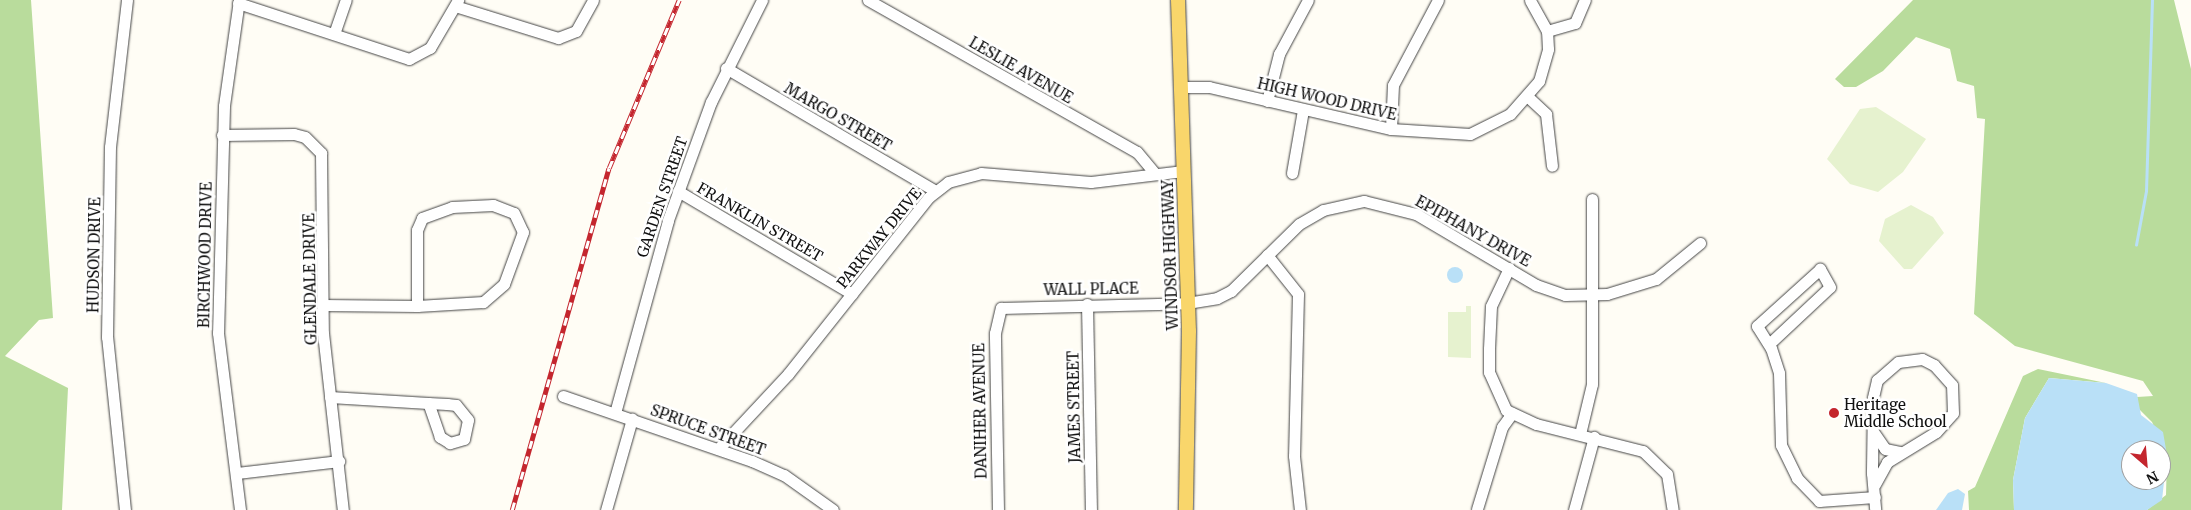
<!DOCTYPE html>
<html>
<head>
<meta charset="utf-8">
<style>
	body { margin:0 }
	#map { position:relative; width:2191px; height:510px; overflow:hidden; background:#fffdf5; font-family:Merriweather,serif }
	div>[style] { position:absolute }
	.forest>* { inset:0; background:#b9dc9c }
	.pitch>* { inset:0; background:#e6f2cf }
	.water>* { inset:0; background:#b9e0f7 }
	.round { border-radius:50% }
	.stream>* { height:2.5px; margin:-1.25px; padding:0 1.25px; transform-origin:1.25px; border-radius:1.25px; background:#b9e0f7 }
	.roads { filter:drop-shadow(0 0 1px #444) drop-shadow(0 0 1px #444) }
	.minor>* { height:11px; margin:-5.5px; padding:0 5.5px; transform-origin:5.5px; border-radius:5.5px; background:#fff }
	.major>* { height:14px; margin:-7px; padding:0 7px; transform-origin:7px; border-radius:7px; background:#f9d66b }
	.rail>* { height:4.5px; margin-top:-2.25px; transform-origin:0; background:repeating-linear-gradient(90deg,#fff 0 8px,#c4262e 0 16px); box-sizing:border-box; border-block:1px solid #c4262e }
	.dots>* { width:14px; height:14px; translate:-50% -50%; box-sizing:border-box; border:2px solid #fff; border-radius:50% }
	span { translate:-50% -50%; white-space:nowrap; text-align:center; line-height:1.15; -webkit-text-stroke:5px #fff; paint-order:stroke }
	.street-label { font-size:15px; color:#111 }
	.poi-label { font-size:15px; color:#111 }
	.left { translate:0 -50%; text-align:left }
	.north { position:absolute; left:2121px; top:440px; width:50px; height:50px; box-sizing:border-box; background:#fff; border:1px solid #a0a0a0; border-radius:50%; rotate:153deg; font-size:14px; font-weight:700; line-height:20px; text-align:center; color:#111 }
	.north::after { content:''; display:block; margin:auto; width:18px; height:22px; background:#c4262e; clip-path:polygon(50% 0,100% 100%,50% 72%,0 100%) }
</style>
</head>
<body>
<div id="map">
	<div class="forest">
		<div style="clip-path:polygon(0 0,31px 0,53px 318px,39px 320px,5px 356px,68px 388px,62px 510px,0 510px)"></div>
		<div style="clip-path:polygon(1913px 0,2174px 0,2191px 69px,2191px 510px,2147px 510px,2166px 495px,2167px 455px,2152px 422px,2139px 409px,2137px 397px,2153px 396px,2143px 381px,2015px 346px,1974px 314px,1985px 119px,1977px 118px,1974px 86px,1957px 81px,1950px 49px,1916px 37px,1883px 71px,1856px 87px,1844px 87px,1835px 79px)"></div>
		<div style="clip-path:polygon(2038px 369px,2106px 383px,2049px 378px,2025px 418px,2013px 480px,2014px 510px,1969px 510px,1968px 491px,1975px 487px,2023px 376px)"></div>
	</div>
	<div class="pitch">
		<div style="clip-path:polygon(1876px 107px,1926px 139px,1903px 172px,1878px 192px,1850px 184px,1827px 159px,1860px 109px)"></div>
		<div style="clip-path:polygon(1911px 205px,1933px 217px,1944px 233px,1912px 269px,1904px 269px,1879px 241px,1885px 219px)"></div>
		<div style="clip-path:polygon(1466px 306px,1471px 306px,1471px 358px,1448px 357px,1448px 312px,1466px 312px)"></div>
	</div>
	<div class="water">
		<div class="round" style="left:1447px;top:267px;width:16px;height:16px"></div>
		<div style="clip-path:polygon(evenodd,2049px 378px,2106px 383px,2137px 394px,2141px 415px,2163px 432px,2167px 455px,2162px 500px,2147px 510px,2014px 510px,2013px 480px,2025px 418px,2049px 378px,2131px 450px,2161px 450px,2161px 480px,2131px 480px,2131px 450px)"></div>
		<div style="clip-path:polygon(1958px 489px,1965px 494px,1962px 510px,1936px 510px,1948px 493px)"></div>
	</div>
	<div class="stream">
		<div style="left:2136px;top:245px;width:55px;rotate:-79.5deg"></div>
		<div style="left:2146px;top:191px;width:191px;rotate:-88.2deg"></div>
	</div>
	<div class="roads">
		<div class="minor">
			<div style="left:239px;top:0;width:107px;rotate:98.1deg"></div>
			<div style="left:224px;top:106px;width:227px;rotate:91.5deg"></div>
			<div style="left:218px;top:333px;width:178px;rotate:82.9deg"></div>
			<div style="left:868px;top:0;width:309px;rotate:29.5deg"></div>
			<div style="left:1137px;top:152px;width:26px;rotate:50deg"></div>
			<div style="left:238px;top:3px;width:180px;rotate:18.1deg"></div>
			<div style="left:409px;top:59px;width:24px;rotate:-28deg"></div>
			<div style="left:430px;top:48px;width:56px;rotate:-59.7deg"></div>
			<div style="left:455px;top:6px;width:108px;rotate:17.3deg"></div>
			<div style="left:558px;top:38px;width:19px;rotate:-21deg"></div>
			<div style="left:576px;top:31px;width:35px;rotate:-61deg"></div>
			<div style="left:1547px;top:31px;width:29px;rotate:-16deg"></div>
			<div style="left:1575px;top:23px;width:25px;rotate:-67deg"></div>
			<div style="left:334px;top:34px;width:36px;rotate:-71deg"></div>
			<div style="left:726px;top:68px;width:243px;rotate:30.4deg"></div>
			<div style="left:1181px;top:87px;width:28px"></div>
			<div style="left:1209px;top:87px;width:187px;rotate:13deg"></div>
			<div style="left:1391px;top:129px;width:79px;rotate:3.6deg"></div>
			<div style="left:1470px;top:134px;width:45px;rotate:-26.6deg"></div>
			<div style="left:1510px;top:114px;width:44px;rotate:-48.7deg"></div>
			<div style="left:1539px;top:81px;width:33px;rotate:-74deg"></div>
			<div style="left:1548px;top:49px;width:18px;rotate:-93deg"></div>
			<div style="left:1547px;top:31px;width:35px;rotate:-119deg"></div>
			<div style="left:1528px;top:97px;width:25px;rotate:43deg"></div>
			<div style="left:1546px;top:114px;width:52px;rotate:83.4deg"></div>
			<div style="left:1267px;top:101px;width:49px;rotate:-75.7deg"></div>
			<div style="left:1279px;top:54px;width:61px;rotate:-61.8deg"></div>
			<div style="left:1391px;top:129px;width:44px;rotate:-87.4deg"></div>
			<div style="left:1393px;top:85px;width:96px;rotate:-62.1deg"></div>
			<div style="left:222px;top:135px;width:72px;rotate:-0.8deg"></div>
			<div style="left:294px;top:134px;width:11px;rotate:15deg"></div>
			<div style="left:305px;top:137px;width:23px;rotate:45deg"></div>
			<div style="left:321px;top:153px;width:180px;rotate:89.4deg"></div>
			<div style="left:323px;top:333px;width:178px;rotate:83.6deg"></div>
			<div style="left:1292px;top:173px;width:64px;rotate:-80.1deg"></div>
			<div style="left:678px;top:191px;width:202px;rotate:30.6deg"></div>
			<div style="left:493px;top:205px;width:22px;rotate:21deg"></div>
			<div style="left:514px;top:213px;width:21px;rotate:65deg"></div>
			<div style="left:523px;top:232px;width:55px;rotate:110.1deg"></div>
			<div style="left:504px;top:284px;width:28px;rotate:139deg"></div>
			<div style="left:483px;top:302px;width:66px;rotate:176.5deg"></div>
			<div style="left:417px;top:306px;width:76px;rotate:-90deg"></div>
			<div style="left:417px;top:230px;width:13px;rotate:-67deg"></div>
			<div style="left:422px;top:218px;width:32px;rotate:-20deg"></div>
			<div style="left:452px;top:207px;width:41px;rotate:-2.8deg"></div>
			<div style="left:1267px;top:255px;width:50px;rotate:51.5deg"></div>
			<div style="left:1298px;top:294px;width:162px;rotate:91.4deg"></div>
			<div style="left:1294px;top:456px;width:54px;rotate:83.7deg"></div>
			<div style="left:1509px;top:268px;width:42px;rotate:115.3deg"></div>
			<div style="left:1491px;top:306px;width:43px;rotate:92.7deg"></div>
			<div style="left:1489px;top:349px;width:23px;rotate:90deg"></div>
			<div style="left:1489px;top:372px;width:42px;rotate:65.9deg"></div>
			<div style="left:1506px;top:410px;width:33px;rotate:25deg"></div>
			<div style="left:1536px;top:424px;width:110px;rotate:14.2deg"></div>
			<div style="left:1643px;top:451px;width:33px;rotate:44deg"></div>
			<div style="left:1667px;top:474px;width:36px;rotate:81deg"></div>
			<div style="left:1087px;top:304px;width:206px;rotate:88.9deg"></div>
			<div style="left:323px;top:305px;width:94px;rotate:0.6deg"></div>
			<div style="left:1769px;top:344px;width:83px;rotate:-43.1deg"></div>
			<div style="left:1830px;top:287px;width:21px;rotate:-119deg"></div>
			<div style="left:1820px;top:269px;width:85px;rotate:137.9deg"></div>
			<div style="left:1757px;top:326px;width:26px;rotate:58deg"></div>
			<div style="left:1771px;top:348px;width:26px;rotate:72deg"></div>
			<div style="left:1779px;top:373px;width:72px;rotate:88.4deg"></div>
			<div style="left:1781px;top:445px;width:37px;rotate:64deg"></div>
			<div style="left:1797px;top:478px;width:32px;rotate:46deg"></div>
			<div style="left:1819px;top:501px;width:56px;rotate:-4.1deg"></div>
			<div style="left:563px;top:396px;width:200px;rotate:19deg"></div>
			<div style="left:752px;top:461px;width:35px;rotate:24deg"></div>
			<div style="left:784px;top:475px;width:60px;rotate:35.5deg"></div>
			<div style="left:330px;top:397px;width:98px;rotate:3.5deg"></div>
			<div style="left:428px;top:403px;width:19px;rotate:3deg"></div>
			<div style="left:447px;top:404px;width:9px;rotate:6deg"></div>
			<div style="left:456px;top:405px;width:19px;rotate:51deg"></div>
			<div style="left:468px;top:420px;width:19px;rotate:102deg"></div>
			<div style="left:464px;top:439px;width:15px;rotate:164deg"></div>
			<div style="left:450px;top:443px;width:12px;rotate:-149deg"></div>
			<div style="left:440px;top:437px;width:36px;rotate:-109deg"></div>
			<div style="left:615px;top:413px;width:200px;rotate:-74.6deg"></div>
			<div style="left:668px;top:220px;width:126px;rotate:-70deg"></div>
			<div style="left:711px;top:102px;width:114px;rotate:-63.4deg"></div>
			<div style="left:1874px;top:433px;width:19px;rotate:55deg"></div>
			<div style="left:1885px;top:449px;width:16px;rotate:11deg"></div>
			<div style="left:1580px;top:434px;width:51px;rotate:-76.5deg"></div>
			<div style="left:1592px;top:384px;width:185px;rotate:-90deg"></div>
			<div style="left:718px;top:449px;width:103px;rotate:-47deg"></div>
			<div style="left:788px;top:374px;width:226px;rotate:-51.5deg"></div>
			<div style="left:929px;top:197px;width:24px;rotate:-38deg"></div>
			<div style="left:948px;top:182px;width:34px;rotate:-15deg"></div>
			<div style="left:981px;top:173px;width:110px;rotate:4.7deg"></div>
			<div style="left:1091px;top:182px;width:93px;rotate:-6.8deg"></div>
			<div style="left:237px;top:473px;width:103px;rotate:-6.7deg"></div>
			<div style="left:1875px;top:484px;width:25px;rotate:-61deg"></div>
			<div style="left:1887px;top:462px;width:57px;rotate:-31.5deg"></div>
			<div style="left:1936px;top:432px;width:25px;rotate:-48deg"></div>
			<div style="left:1953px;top:413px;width:28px;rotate:-92deg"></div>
			<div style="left:1952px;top:385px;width:27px;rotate:-132deg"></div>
			<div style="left:1934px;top:365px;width:13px;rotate:-153deg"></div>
			<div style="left:1922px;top:359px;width:24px;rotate:173deg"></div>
			<div style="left:1898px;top:362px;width:28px;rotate:139deg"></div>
			<div style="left:1877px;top:380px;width:18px;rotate:103deg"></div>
			<div style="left:1873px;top:398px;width:75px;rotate:90.8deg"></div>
			<div style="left:1872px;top:473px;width:37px;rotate:85deg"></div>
			<div style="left:1477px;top:509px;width:86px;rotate:-73deg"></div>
			<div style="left:1502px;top:427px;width:17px;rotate:-54deg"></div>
			<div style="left:125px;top:510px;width:174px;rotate:-95.9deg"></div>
			<div style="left:107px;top:337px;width:190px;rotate:-89.1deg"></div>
			<div style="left:110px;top:147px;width:148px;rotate:-83.4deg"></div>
			<div style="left:606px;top:510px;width:95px;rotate:-74.1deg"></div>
			<div style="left:998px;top:510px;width:177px;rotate:-91deg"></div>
			<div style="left:995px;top:333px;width:26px;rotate:-77deg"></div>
			<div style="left:1001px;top:308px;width:186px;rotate:-1.5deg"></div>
			<div style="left:1187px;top:303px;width:30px;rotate:-9deg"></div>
			<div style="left:1217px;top:298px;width:16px;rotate:-27deg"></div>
			<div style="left:1231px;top:291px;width:95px;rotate:-44.6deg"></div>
			<div style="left:1299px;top:224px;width:28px;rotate:-30deg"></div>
			<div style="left:1323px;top:210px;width:42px;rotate:-12.4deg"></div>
			<div style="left:1364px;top:201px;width:54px;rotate:14deg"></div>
			<div style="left:1416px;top:214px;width:139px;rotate:30.6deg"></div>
			<div style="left:1536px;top:285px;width:31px;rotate:19deg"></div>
			<div style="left:1565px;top:295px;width:42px;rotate:-1.4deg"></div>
			<div style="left:1607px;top:294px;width:51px;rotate:-17deg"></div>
			<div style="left:1656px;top:279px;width:57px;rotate:-39.3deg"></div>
			<div style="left:1574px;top:510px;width:76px;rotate:-74.7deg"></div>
		</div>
		<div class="major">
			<div style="left:1178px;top:0;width:331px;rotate:88.1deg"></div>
			<div style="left:1189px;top:331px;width:179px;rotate:91deg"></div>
		</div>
	</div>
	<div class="rail">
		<div style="left:512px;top:510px;width:355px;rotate:-74.2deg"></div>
		<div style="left:609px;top:168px;width:182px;rotate:-67.4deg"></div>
	</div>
	<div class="dots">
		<div style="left:1834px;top:413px;background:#c4262e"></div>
	</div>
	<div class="street-label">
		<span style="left:1021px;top:70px;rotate:30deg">LESLIE AVENUE</span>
		<span style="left:1327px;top:99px;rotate:13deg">HIGH WOOD DRIVE</span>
		<span style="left:838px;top:117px;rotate:30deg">MARGO STREET</span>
		<span style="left:662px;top:197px;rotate:-71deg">GARDEN STREET</span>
		<span style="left:760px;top:222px;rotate:30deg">FRANKLIN STREET</span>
		<span style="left:1473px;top:231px;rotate:29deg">EPIPHANY DRIVE</span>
		<span style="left:879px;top:238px;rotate:-51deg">PARKWAY DRIVE</span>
		<span style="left:94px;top:255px;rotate:-89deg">HUDSON DRIVE</span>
		<span style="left:205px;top:255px;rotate:-89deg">BIRCHWOOD DRIVE</span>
		<span style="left:1170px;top:255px;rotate:-92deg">WINDSOR HIGHWAY</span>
		<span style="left:310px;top:279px;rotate:-91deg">GLENDALE DRIVE</span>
		<span style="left:1091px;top:289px;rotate:-1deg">WALL PLACE</span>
		<span style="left:1074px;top:407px;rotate:-91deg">JAMES STREET</span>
		<span style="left:980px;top:411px;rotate:-91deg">DANIHER AVENUE</span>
		<span style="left:708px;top:430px;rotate:20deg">SPRUCE STREET</span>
	</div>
	<div class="poi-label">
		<span class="left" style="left:1844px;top:413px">Heritage<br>Middle School</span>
	</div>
	<div class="north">N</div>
</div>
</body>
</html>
